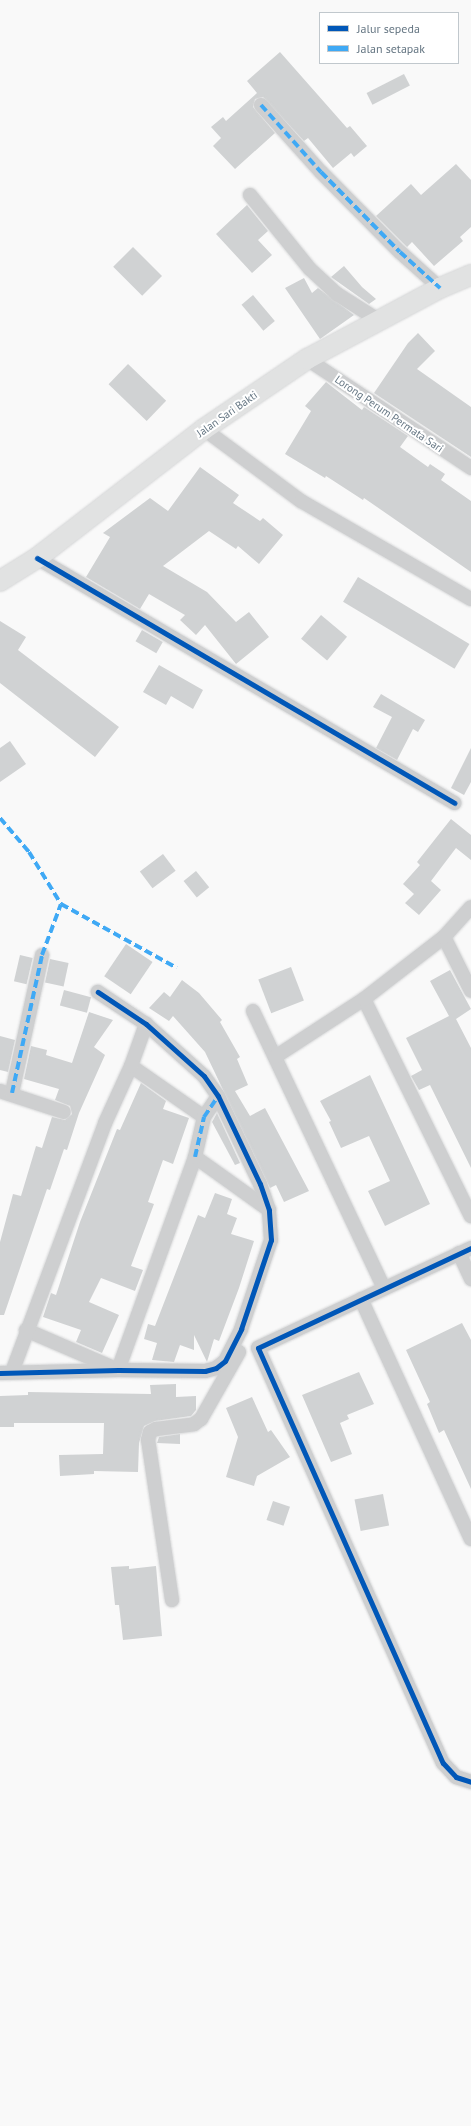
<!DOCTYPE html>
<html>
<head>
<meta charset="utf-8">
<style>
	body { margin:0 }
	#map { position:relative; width:471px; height:2126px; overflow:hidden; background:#f9f9f9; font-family:"PT Sans",sans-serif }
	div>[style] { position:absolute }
	.building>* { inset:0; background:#d0d2d3; transform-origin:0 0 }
	.roads { filter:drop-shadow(0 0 1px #d5d6d7) drop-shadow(0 0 1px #d5d6d7) }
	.minor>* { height:14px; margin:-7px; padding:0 7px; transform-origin:7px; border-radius:7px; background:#cecfd0 }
	.secondary>* { height:20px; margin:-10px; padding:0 10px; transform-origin:10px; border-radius:10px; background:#e1e2e2 }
	.quiet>* { height:4px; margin-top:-2px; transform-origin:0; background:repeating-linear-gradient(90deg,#3fa9f5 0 8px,transparent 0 12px) }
	.cycleway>* { height:5px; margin:-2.5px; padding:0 2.5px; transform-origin:2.5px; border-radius:2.5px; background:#0057b8 }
	span { translate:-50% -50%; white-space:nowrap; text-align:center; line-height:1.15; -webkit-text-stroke:4px #fff; paint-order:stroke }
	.street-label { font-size:11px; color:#657683 }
	.legend { position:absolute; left:319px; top:12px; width:140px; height:52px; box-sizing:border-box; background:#fff; border:1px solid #c1c8cd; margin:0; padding:5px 7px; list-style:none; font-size:12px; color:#657683 }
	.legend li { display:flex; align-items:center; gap:8px; height:20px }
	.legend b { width:20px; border:1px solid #c1c8cd }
</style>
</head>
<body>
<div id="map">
	<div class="building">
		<div style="clip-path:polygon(280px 52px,347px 128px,350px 126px,367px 146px,354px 157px,351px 153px,333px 168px,308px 138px,304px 141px,263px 97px,255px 99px,253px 107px,275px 133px,235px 169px,213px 146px,221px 138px,211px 127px,223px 117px,226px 121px,257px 93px,247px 81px)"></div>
		<div style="left:404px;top:74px;width:13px;height:42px;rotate:63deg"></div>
		<div style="clip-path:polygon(456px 164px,471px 180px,471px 227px,460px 237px,463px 241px,434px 266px,412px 242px,407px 247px,376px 216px,411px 184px,421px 195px)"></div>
		<div style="clip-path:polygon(247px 205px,268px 231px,258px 240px,272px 255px,252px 273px,216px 234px)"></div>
		<div style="left:133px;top:247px;width:41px;height:28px;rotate:45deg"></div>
		<div style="clip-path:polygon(344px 266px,362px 287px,376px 299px,369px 304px,331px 277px)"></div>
		<div style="clip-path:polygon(304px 278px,312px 293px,318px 288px,354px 315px,320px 339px,285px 288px)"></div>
		<div style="left:253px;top:295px;width:34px;height:15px;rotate:50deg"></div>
		<div style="clip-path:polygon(418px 333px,435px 351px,417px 369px,471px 407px,471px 457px,374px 393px,408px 343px)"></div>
		<div style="left:128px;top:364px;width:53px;height:28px;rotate:44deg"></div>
		<div style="clip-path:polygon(326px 382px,362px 410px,364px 407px,408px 436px,400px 447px,428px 467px,430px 464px,445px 474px,441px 480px,471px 501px,471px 572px,364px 498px,363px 500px,326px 476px,325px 478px,285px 454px,311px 411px,305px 406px)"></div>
		<div style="clip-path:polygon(200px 467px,239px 495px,233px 503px,260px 521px,263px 518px,283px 535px,259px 564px,238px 546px,236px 549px,209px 531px,163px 566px,207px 592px,236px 622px,249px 612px,269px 637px,236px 664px,205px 625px,196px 635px,180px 620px,185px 615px,149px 594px,140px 609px,86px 577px,110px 537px,103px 533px,150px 498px,168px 511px)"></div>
		<div style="left:358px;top:577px;width:130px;height:29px;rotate:31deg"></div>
		<div style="left:321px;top:615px;width:34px;height:31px;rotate:40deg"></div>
		<div style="clip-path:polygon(0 621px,26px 637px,18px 650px,119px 727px,95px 757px,0 683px)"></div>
		<div style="left:142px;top:630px;width:24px;height:13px;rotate:30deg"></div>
		<div style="clip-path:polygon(159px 665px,203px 690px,193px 709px,171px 696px,166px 705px,143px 692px)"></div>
		<div style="clip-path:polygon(381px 694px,425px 720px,418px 732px,413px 729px,397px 760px,376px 748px,392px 717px,373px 707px)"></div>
		<div style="clip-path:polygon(10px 741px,26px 764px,0 782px,0 748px)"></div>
		<div style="clip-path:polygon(471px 748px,471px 782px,464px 795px,451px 788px)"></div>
		<div style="clip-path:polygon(451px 819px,471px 835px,471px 860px,456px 848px,431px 881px,441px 890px,419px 915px,405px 903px,414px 894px,403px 884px,420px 865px,417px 862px)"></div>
		<div style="left:163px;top:854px;width:21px;height:29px;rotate:53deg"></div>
		<div style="left:196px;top:871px;width:21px;height:16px;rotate:51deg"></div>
		<div style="left:126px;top:944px;width:32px;height:39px;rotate:34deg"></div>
		<div style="left:20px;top:955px;width:13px;height:27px;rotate:13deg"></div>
		<div style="left:50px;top:959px;width:19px;height:24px;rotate:12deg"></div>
		<div style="left:291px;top:967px;width:36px;height:35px;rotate:69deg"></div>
		<div style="clip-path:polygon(450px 970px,471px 1009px,456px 1019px,471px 1048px,471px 1168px,430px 1085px,419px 1090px,411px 1076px,422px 1070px,406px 1038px,449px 1016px,430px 981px)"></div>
		<div style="clip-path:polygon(182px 980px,199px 993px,222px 1020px,220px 1022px,240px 1057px,237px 1059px,248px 1085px,235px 1091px,250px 1116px,265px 1108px,309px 1191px,284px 1202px,276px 1185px,270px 1188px,205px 1052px,173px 1016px,169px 1021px,149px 1008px,164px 992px,170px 997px)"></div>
		<div style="left:64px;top:990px;width:28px;height:16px;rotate:15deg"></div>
		<div style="clip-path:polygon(89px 1012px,113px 1020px,94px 1047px,105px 1055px,79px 1113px,67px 1150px,64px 1149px,50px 1190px,47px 1189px,4px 1315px,0 1315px,0 1242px,13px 1194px,21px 1196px,36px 1146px,42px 1148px,52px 1117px,65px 1120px,72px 1114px,70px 1106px,55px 1100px,59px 1089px,24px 1079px,31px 1046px,47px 1050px,46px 1055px,72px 1063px)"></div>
		<div style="clip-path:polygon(0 1036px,15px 1040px,8px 1072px,0 1070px)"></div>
		<div style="clip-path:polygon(370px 1075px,430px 1204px,385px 1226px,368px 1191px,390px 1181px,369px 1136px,341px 1148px,329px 1122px,331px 1121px,320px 1101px)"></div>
		<div style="clip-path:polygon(141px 1083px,166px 1101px,163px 1109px,189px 1118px,173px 1164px,163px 1160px,148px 1202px,154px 1204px,131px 1266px,143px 1270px,135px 1291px,101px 1278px,89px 1302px,119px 1315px,102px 1353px,76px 1342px,81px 1330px,43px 1317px,51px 1293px,56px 1295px,80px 1222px,117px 1129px,120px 1130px)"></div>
		<div style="clip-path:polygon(217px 1113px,240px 1163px,235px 1165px,212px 1122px)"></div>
		<div style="clip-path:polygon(215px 1193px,232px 1199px,227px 1214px,237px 1218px,231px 1234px,254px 1241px,239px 1288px,219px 1341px,214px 1339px,207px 1362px,194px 1335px,194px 1350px,180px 1345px,174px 1362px,152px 1360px,157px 1343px,144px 1339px,148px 1324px,155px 1326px,198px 1215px,205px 1218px)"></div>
		<div style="clip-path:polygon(462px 1323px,471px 1340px,471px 1489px,444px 1430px,439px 1433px,427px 1404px,430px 1402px,406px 1350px)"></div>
		<div style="clip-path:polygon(359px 1372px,374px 1404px,347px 1415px,349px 1419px,340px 1423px,352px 1454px,331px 1462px,302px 1395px)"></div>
		<div style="clip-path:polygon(176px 1384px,176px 1397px,196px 1396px,196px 1410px,191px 1416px,155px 1421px,144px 1426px,139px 1443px,138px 1472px,94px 1471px,94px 1474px,60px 1476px,59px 1455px,103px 1454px,104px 1423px,14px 1423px,14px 1427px,0 1427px,0 1396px,28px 1395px,28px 1392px,151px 1394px,150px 1385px)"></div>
		<div style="clip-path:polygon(252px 1397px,268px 1432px,271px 1430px,290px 1457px,257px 1476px,254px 1486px,226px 1477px,238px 1437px,226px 1408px)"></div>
		<div style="clip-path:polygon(180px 1434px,180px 1444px,157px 1443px,159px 1437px)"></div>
		<div style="left:383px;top:1494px;width:32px;height:29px;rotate:79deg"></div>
		<div style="left:273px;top:1501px;width:18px;height:20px;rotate:19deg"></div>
		<div style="clip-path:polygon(129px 1566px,129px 1569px,156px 1566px,162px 1636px,123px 1640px,119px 1605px,115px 1605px,111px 1567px)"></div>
	</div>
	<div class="roads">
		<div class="minor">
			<div style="left:261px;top:105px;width:90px;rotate:48.2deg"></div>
			<div style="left:321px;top:172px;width:112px;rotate:45.4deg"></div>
			<div style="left:400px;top:252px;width:54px;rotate:42deg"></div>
			<div style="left:250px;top:195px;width:95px;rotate:51deg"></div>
			<div style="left:310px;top:269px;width:37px;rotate:43deg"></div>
			<div style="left:337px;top:294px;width:49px;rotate:32.4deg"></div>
			<div style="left:307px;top:359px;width:197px;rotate:33.6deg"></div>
			<div style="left:204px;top:429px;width:121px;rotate:36.6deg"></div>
			<div style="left:301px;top:501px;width:196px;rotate:30deg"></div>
			<div style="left:37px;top:558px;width:484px;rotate:30.4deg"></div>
			<div style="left:444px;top:937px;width:60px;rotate:63.4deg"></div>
			<div style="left:364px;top:999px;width:242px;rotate:63.8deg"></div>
			<div style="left:253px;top:1011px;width:306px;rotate:64.7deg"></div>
			<div style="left:275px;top:1057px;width:106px;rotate:-33.1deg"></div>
			<div style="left:364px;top:999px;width:101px;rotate:-37.8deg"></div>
			<div style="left:444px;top:937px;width:40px;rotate:-48deg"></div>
			<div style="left:131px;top:1066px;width:89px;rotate:34.9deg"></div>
			<div style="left:0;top:1091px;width:67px;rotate:18.2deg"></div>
			<div style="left:12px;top:1093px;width:141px;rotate:-77.7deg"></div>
			<div style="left:195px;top:1157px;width:91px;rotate:35.6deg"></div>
			<div style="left:471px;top:1248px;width:235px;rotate:154.9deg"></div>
			<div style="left:258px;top:1348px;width:454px;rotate:66deg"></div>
			<div style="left:443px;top:1763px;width:19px;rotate:47deg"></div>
			<div style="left:456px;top:1777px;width:16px;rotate:18deg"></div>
			<div style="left:459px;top:1253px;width:29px;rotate:65deg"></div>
			<div style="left:361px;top:1299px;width:264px;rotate:65.4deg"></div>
			<div style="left:26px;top:1330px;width:96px;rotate:23.4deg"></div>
			<div style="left:118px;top:1370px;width:226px;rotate:-70.1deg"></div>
			<div style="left:195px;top:1157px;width:41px;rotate:-77.3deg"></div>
			<div style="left:204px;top:1117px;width:25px;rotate:-56deg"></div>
			<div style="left:12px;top:1372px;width:266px;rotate:-69.5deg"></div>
			<div style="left:105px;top:1123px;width:63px;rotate:-65.5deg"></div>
			<div style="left:131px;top:1066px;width:45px;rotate:-70.3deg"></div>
			<div style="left:0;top:1373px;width:118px;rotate:-1.5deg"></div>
			<div style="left:118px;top:1370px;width:87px;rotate:0.7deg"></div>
			<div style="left:205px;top:1371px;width:11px;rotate:-15deg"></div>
			<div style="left:216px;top:1368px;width:11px;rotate:-38deg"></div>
			<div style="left:225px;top:1361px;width:36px;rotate:-63deg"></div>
			<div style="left:241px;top:1329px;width:94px;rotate:-71.4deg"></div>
			<div style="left:271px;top:1240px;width:30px;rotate:-94deg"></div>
			<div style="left:269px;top:1210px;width:28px;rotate:-109deg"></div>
			<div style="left:260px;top:1184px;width:98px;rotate:-115.5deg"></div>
			<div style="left:218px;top:1096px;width:24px;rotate:-125deg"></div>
			<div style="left:204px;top:1076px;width:78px;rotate:-138.1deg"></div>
			<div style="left:146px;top:1024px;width:58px;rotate:-146.3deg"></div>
			<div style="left:172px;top:1600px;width:162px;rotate:-98.5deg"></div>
			<div style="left:148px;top:1440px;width:8px;rotate:-76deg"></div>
			<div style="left:150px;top:1432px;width:7px;rotate:-27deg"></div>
			<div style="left:156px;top:1429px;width:38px;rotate:-7deg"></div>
			<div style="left:194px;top:1424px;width:9px;rotate:-36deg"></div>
			<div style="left:201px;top:1419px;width:77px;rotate:-60.4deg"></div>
		</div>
		<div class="secondary">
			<div style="left:0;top:581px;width:44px;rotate:-31.9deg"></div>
			<div style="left:37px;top:558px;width:211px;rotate:-37.7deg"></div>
			<div style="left:204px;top:429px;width:125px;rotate:-34.2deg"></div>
			<div style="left:307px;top:359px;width:151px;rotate:-28.1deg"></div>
			<div style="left:440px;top:288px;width:34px;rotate:-23deg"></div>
		</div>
	</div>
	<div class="quiet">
		<div style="left:261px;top:105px;width:90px;rotate:48.2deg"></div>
		<div style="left:321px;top:172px;width:112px;rotate:45.4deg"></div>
		<div style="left:400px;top:252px;width:54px;rotate:42deg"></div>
		<div style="left:0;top:818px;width:45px;rotate:49.5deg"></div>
		<div style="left:29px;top:852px;width:61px;rotate:58.4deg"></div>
		<div style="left:61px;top:904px;width:132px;rotate:28.9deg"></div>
		<div style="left:12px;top:1093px;width:141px;rotate:-77.7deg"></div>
		<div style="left:42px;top:955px;width:54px;rotate:-69.6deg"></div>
		<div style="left:195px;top:1157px;width:41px;rotate:-77.3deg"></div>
		<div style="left:204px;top:1117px;width:25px;rotate:-56deg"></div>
	</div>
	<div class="cycleway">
		<div style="left:37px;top:558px;width:484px;rotate:30.4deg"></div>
		<div style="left:471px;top:1248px;width:235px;rotate:154.9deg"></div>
		<div style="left:258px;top:1348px;width:454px;rotate:66deg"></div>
		<div style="left:443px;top:1763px;width:19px;rotate:47deg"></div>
		<div style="left:456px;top:1777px;width:16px;rotate:18deg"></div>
		<div style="left:0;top:1373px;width:118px;rotate:-1.5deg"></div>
		<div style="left:118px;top:1370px;width:87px;rotate:0.7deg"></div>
		<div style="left:205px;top:1371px;width:11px;rotate:-15deg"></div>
		<div style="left:216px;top:1368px;width:11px;rotate:-38deg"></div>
		<div style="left:225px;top:1361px;width:36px;rotate:-63deg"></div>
		<div style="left:241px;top:1329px;width:94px;rotate:-71.4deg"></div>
		<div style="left:271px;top:1240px;width:30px;rotate:-94deg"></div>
		<div style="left:269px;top:1210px;width:28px;rotate:-109deg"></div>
		<div style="left:260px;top:1184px;width:98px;rotate:-115.5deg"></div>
		<div style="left:218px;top:1096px;width:24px;rotate:-125deg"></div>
		<div style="left:204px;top:1076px;width:78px;rotate:-138.1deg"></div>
		<div style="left:146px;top:1024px;width:58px;rotate:-146.3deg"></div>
	</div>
	<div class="street-label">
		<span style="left:227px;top:414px;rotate:-35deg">Jalan Sari Bakti</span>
		<span style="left:389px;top:414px;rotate:34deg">Lorong Perum Permata Sari</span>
	</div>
	<ul class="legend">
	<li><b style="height:5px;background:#0057b8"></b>Jalur sepeda</li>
	<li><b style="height:5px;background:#3fa9f5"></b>Jalan setapak</li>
	</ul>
</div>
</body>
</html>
